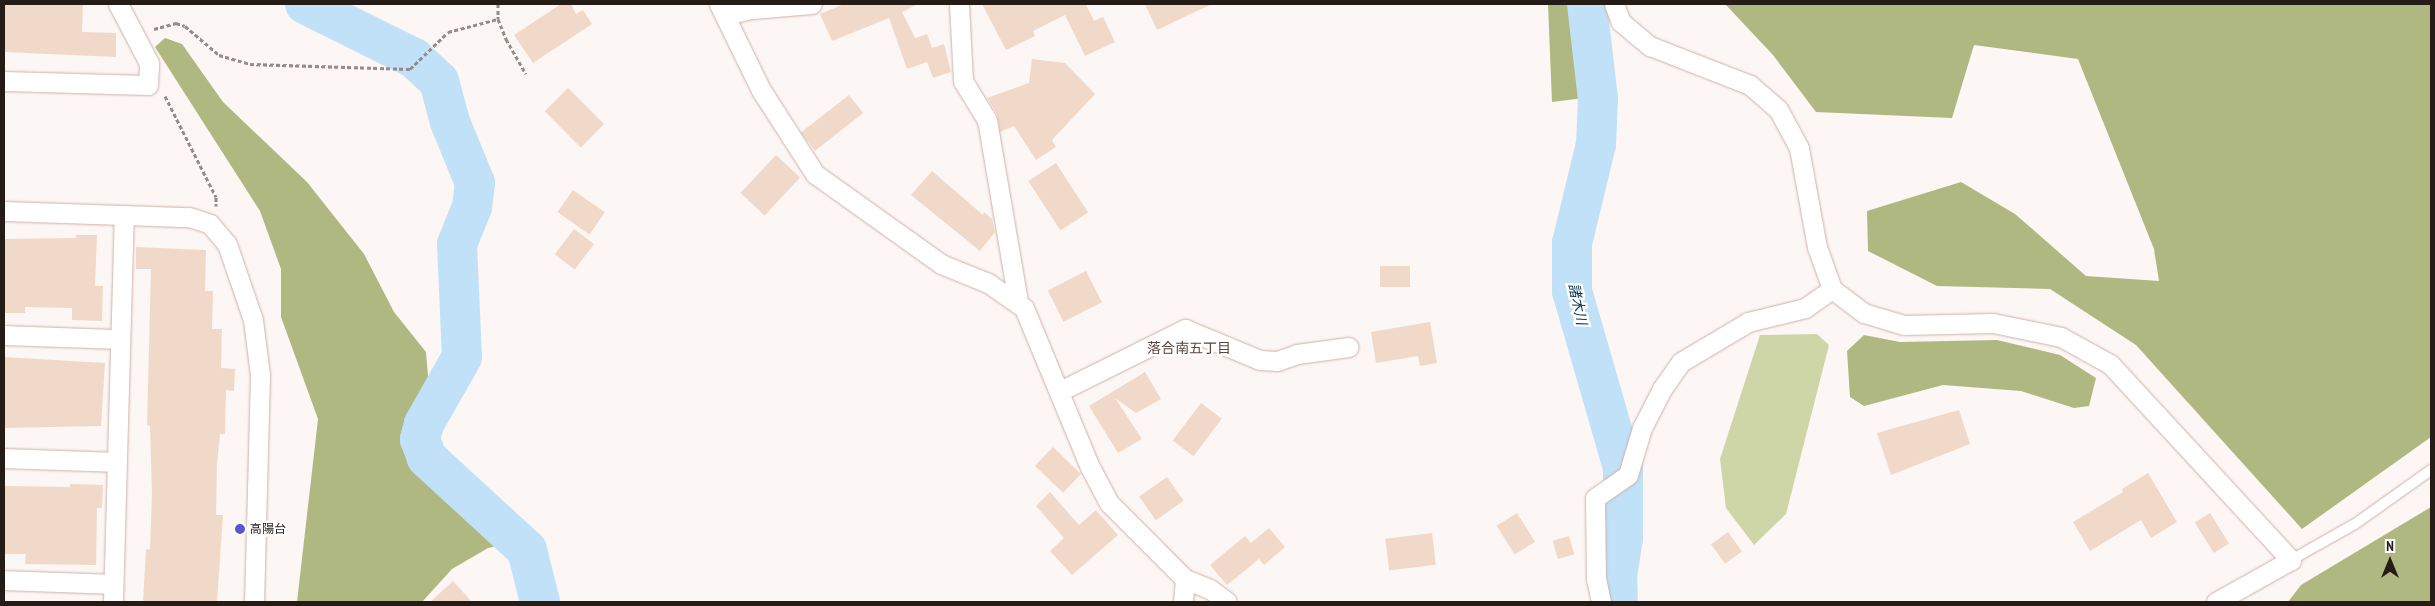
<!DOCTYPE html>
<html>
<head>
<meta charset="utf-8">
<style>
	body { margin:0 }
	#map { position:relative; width:2435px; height:606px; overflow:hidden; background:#fcf6f4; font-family:"PT Sans Narrow","Noto Sans JP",sans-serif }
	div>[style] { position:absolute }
	.green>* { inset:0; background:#ced6a8 }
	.forest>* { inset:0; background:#afb880 }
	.river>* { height:40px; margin:-20px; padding:0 20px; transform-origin:20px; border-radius:20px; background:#c0e1f7 }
	.building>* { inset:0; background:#f1d9c9; transform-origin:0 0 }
	.path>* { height:3px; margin-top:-1.5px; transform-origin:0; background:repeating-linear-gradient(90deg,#948c89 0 4px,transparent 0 6.5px) }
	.roads { filter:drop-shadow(0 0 1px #ccb1a8) drop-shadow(0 0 1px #ccb1a8) }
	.lane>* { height:10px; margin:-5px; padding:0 5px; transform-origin:5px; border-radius:5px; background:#fff }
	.street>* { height:19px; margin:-9.5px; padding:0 9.5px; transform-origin:9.5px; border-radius:9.5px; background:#fff }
	.dots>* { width:14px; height:14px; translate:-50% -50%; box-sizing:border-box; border:2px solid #fff; border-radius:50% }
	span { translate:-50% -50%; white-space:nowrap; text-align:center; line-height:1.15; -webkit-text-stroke:4.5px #fff; paint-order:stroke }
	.poi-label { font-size:12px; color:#251c18 }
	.left { translate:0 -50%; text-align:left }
	.water-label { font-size:14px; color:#013149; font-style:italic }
	.neighbourhood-label { font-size:14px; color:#5c453d }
	.frame { position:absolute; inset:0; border:5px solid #251c18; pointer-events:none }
	.north { position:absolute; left:2365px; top:536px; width:50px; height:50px; -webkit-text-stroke:4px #fff; paint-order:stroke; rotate:0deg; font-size:14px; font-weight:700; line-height:20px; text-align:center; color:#251c18 }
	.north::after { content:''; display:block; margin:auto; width:18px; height:22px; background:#251c18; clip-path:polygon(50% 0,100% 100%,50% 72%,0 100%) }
</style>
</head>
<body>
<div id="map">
	<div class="green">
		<div style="clip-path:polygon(1817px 334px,1829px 345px,1786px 514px,1754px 545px,1726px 508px,1720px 459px,1760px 335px)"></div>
	</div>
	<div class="forest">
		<div style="clip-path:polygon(1548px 4px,1585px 4px,1603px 60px,1584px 98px,1552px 102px)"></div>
		<div style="clip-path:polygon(1725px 4px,2431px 4px,2431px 437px,2302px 529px,2136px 345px,2050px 289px,1937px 286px,1868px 251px,1867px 211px,1961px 182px,2015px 214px,2086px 276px,2159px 281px,2154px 249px,2078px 59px,1974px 45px,1952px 118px,1816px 112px,1773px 55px)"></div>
		<div style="clip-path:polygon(165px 38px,182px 44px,223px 102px,307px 182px,364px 254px,394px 312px,426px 352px,430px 400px,410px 438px,419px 464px,494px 493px,516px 525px,515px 542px,488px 548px,452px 569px,422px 602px,297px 602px,318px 419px,281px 317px,281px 269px,260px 211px,155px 47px)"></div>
		<div style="clip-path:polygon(1864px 335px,1900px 342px,1997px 340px,2060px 355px,2096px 378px,2089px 406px,2074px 408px,2021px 391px,1943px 385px,1864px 406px,1850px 397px,1847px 351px)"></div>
		<div style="clip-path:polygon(2431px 507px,2431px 602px,2288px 602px,2301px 585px)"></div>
	</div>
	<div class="river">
		<div style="left:305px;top:4px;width:122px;rotate:26.4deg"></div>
		<div style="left:414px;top:58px;width:34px;rotate:43deg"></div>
		<div style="left:439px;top:81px;width:42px;rotate:75deg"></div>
		<div style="left:450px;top:122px;width:66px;rotate:67.7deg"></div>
		<div style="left:475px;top:183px;width:24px;rotate:97deg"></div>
		<div style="left:472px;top:207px;width:40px;rotate:112deg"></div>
		<div style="left:457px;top:244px;width:113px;rotate:87.5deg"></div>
		<div style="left:462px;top:357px;width:77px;rotate:119.6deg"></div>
		<div style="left:424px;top:424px;width:16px;rotate:105deg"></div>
		<div style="left:420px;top:439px;width:20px;rotate:70deg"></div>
		<div style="left:427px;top:458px;width:136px;rotate:42.6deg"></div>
		<div style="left:527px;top:550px;width:54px;rotate:76deg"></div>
		<div style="left:1587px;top:4px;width:96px;rotate:83.4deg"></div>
		<div style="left:1598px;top:99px;width:45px;rotate:92.5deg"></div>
		<div style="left:1596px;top:144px;width:102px;rotate:103.6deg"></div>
		<div style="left:1572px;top:243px;width:48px;rotate:90deg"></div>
		<div style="left:1572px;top:291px;width:184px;rotate:73.9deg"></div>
		<div style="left:1623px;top:468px;width:70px;rotate:90deg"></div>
		<div style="left:1623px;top:538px;width:38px;rotate:99deg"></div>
		<div style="left:1617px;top:576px;width:26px;rotate:88deg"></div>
	</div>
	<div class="building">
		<div style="clip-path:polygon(4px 4px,83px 4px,82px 32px,116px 33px,116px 57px,4px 52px)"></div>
		<div style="clip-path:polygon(561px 4px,571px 4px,576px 14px,583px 10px,592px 24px,533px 63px,514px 35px)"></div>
		<div style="clip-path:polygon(844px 4px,918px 4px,902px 12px,915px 38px,927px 34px,932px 48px,944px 44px,951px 72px,933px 78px,927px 62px,907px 69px,889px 18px,832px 41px,820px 14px)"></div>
		<div style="clip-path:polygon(982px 4px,1090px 4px,1086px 5px,1094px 21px,1103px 17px,1115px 42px,1085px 56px,1065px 15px,1033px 31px,1035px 36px,1006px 50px)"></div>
		<div style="clip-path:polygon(1145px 4px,1212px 4px,1157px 30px)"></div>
		<div style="clip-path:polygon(1032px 59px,1065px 63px,1095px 94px,1052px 140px,1056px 147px,1036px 160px,1014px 126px,1000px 132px,997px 114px,987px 98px,1029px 83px)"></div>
		<div style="left:568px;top:88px;width:51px;height:33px;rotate:45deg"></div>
		<div style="left:849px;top:95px;width:23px;height:61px;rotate:52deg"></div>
		<div style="left:776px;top:155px;width:33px;height:52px;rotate:43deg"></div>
		<div style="left:1056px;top:163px;width:59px;height:33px;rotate:57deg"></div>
		<div style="clip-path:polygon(932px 171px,983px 215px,984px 212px,992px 219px,995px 232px,980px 251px,911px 195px)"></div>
		<div style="left:573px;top:190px;width:39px;height:27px;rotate:35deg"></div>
		<div style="left:574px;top:229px;width:25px;height:32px;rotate:37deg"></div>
		<div style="clip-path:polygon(76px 235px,97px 235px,95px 286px,103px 286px,102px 321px,72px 320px,72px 308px,25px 307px,25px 313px,4px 313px,4px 239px,76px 238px)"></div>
		<div style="clip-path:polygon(136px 247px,206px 250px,205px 291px,213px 291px,212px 329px,222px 329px,221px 368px,235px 369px,234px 391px,226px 390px,225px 434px,220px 434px,217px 464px,216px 515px,223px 515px,217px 602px,143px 602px,146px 549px,150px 550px,152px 494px,150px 426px,147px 425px,151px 269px,136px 269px)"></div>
		<div style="left:1380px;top:266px;width:30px;height:21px"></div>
		<div style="left:1086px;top:271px;width:35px;height:43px;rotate:63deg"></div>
		<div style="clip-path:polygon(1430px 322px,1437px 363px,1420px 366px,1418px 356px,1376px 363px,1371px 332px)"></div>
		<div style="clip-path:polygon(4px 357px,105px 363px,101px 426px,4px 428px)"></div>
		<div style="clip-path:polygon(1145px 372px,1161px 399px,1136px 413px,1115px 398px,1142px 439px,1118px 453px,1089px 406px)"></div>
		<div style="left:1201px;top:403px;width:26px;height:47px;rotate:37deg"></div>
		<div style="clip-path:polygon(1959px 410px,1970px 444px,1891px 475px,1877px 433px)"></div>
		<div style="left:1053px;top:447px;width:39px;height:26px;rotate:44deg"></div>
		<div style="clip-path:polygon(2148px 473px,2177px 522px,2151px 538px,2141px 520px,2090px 551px,2073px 522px,2123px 492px,2122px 489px)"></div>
		<div style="left:1167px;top:477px;width:29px;height:34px;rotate:55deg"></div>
		<div style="clip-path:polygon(70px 484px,103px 485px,102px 508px,97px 508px,96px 565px,25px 564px,26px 554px,4px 554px,4px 486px,70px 487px)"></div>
		<div style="clip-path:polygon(1050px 492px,1079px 525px,1096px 510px,1118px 535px,1072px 575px,1050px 551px,1064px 538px,1036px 506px)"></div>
		<div style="left:1517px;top:513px;width:34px;height:24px;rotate:58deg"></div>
		<div style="left:2210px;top:513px;width:36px;height:18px;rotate:58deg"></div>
		<div style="clip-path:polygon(1269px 528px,1285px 547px,1264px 565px,1259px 559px,1227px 585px,1210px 565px,1245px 536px,1251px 543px)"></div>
		<div style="left:1728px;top:532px;width:24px;height:21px;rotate:54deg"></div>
		<div style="left:1432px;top:533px;width:32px;height:47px;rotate:83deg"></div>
		<div style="left:1569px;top:536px;width:19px;height:17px;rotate:74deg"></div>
		<div style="clip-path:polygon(453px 581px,472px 602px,430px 602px)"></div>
	</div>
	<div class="path">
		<div style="left:498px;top:4px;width:15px;rotate:90deg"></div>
		<div style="left:498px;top:19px;width:22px;rotate:68deg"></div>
		<div style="left:506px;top:39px;width:40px;rotate:60.3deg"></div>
		<div style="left:154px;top:29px;width:23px;rotate:-15deg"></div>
		<div style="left:176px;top:23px;width:9px;rotate:18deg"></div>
		<div style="left:185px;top:26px;width:45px;rotate:40.5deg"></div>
		<div style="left:219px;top:55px;width:32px;rotate:16deg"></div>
		<div style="left:250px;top:64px;width:160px;rotate:1.8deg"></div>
		<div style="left:410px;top:69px;width:53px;rotate:-44.2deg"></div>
		<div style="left:448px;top:32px;width:52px;rotate:-14.6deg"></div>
		<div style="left:165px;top:96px;width:113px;rotate:63.2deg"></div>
		<div style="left:216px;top:197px;width:9px;rotate:90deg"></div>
	</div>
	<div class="roads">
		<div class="lane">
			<div style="left:2291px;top:560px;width:73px;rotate:-29.4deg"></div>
			<div style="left:2355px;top:524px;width:93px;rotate:-35.4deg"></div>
		</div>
		<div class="street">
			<div style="left:719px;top:4px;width:96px;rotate:64deg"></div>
			<div style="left:761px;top:90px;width:100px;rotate:57.3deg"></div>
			<div style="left:815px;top:174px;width:155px;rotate:35.5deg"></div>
			<div style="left:941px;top:264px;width:51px;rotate:22deg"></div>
			<div style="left:988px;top:283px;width:44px;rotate:34.8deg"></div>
			<div style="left:1024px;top:308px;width:172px;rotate:67.5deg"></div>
			<div style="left:1090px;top:467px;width:41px;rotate:62.2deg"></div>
			<div style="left:1109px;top:503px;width:107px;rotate:45deg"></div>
			<div style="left:1185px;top:579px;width:23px;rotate:95deg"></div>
			<div style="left:959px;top:4px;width:77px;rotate:87deg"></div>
			<div style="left:963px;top:81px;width:46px;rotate:58.4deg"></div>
			<div style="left:987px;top:120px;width:185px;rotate:80.3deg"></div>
			<div style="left:1614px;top:4px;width:19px;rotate:69deg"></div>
			<div style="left:1621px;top:22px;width:38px;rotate:40deg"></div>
			<div style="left:1650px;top:46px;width:107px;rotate:21.3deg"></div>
			<div style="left:1750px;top:85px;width:37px;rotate:41deg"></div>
			<div style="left:1778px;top:109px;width:44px;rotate:61.7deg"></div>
			<div style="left:1799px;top:148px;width:101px;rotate:79.7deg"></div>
			<div style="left:1817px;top:247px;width:45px;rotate:70.3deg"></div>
			<div style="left:1832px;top:289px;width:40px;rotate:37deg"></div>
			<div style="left:1864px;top:313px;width:42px;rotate:16.7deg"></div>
			<div style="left:1904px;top:325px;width:89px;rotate:-1.3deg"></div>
			<div style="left:1993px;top:323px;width:69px;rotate:11.6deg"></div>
			<div style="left:2061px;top:337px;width:56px;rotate:28.9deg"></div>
			<div style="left:2110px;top:364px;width:267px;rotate:47.3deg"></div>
			<div style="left:2291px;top:560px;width:86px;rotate:150.8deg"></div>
			<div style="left:725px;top:15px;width:28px;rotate:-13deg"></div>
			<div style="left:752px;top:9px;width:60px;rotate:-4.8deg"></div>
			<div style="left:4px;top:81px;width:144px;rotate:1.6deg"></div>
			<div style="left:148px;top:85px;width:22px;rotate:-87deg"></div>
			<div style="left:149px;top:63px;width:67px;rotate:-117.7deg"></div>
			<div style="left:4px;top:211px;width:185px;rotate:1.9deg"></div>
			<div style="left:189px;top:217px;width:22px;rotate:18deg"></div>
			<div style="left:210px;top:224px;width:26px;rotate:50deg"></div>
			<div style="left:227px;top:244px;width:80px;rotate:71.1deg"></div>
			<div style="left:253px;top:320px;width:55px;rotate:82.7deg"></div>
			<div style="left:260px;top:375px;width:227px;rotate:91.5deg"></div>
			<div style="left:4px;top:335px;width:116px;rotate:2deg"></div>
			<div style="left:1060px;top:391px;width:140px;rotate:-26.4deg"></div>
			<div style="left:1185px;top:329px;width:81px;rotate:22.5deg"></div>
			<div style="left:1260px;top:360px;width:17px;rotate:3deg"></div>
			<div style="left:1277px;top:361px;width:21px;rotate:-19deg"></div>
			<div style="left:1297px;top:354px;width:52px;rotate:-7.7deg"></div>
			<div style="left:4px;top:458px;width:113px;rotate:2deg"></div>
			<div style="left:1185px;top:579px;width:27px;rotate:22deg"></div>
			<div style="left:1210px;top:589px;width:21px;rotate:37deg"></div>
			<div style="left:4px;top:580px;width:109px;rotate:2.1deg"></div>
			<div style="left:113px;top:602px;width:387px;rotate:-88.4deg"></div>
			<div style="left:1601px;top:602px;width:24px;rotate:-102deg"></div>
			<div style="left:1596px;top:579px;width:81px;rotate:-90.7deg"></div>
			<div style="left:1595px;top:498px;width:40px;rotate:-34.9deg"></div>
			<div style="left:1628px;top:475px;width:49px;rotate:-73.4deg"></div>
			<div style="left:1642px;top:428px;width:44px;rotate:-62.9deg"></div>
			<div style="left:1662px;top:389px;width:33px;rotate:-55deg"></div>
			<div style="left:1681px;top:362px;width:78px;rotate:-30.8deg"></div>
			<div style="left:1748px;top:322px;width:59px;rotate:-13.8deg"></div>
			<div style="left:1805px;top:308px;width:33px;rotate:-35deg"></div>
		</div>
	</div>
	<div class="dots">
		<div style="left:240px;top:529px;background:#5a56ce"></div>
	</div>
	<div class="poi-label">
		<span class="left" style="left:250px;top:529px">高陽台</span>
	</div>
	<div class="water-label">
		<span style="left:1578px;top:304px;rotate:78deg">諸木川</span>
	</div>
	<div class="neighbourhood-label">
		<span style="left:1189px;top:348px">落合南五丁目</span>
	</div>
	<div class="frame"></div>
	<div class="north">N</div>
</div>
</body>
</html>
